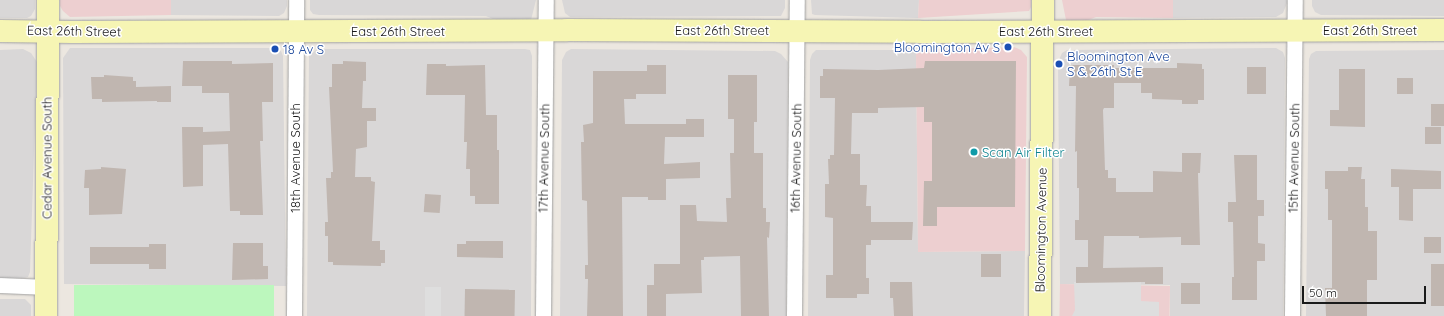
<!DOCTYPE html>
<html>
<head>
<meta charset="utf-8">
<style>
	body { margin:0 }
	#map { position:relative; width:1444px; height:316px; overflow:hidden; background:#ece7e0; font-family:Quicksand,sans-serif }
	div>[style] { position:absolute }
	.residential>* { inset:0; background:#d9d7d7 }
	.commercial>* { inset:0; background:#edcfd0; transform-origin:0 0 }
	.park>* { inset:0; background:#bcf7bd; transform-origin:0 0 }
	.parking>* { inset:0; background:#dedede; transform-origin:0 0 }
	.building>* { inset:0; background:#c0b6b0; transform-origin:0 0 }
	.roads { filter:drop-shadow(0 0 1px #a1a1a1) drop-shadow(0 0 1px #a1a1a1) }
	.street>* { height:15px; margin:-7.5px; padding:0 7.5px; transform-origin:7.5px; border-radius:7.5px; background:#fff }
	.secondary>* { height:22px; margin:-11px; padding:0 11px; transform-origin:11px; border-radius:11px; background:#f6f5b4 }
	.dots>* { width:11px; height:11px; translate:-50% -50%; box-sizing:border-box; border:2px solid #fff; border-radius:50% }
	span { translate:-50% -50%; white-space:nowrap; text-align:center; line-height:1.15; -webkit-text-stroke:3px #fff; paint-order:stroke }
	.street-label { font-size:13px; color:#1a1a1a }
	.transit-label { font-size:13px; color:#164399 }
	.right { translate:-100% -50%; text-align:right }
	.left { translate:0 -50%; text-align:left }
	.culture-label { font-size:13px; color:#0d838f }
	.scale { position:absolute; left:1302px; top:286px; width:124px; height:18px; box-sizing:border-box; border:2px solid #1a1a1a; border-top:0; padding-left:5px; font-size:12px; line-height:14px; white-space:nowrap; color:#1a1a1a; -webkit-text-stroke:3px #fff; paint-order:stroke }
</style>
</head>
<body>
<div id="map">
	<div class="residential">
		<div style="clip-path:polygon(0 0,35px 0,35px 9px,31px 16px,27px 18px,0 18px)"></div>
		<div style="clip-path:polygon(171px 0,287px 0,287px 6px,284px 13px,279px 16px,171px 15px)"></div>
		<div style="clip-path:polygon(310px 0,536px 0,531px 20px,507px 25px,486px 16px,319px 15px,313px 14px,310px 10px)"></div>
		<div style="clip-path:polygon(562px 0,785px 0,785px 8px,781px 16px,570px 17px,565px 13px)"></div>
		<div style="clip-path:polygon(811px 0,919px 0,918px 18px,815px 15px,812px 14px)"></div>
		<div style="clip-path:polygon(1173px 0,1287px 0,1287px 3px,1283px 13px,1276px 17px,1173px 18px)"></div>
		<div style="clip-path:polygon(1312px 0,1444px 0,1444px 16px,1321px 15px,1315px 12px,1312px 6px)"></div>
		<div style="clip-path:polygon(70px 48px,276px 48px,281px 51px,283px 56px,286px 286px,64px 284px,63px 58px)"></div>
		<div style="clip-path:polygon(1276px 48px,1283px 52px,1285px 58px,1283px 316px,1170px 316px,1170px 285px,1060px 284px,1058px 62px,1062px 53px,1067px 50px)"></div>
		<div style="clip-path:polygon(23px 49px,31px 53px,37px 62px,30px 272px,28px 277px,24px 278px,0 278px,0 50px)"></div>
		<div style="clip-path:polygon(317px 49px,525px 49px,530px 50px,532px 56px,531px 316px,307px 316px,309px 56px)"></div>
		<div style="clip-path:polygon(571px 49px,775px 51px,781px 54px,788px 62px,786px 316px,560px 316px,562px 60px,566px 52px)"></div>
		<div style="clip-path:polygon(816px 50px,916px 50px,918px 252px,1025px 251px,1024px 316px,808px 316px,810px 60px,812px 54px)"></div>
		<div style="clip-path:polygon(1444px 50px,1444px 316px,1306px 316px,1309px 59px,1311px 54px,1316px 51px)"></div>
		<div style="clip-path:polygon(0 299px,25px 299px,31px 305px,31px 316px,0 316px)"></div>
	</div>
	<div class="commercial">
		<div style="clip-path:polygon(60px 0,171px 0,171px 15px,70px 17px,63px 11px,60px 6px)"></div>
		<div style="clip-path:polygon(919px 0,1031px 0,1031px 7px,1029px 11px,918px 18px)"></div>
		<div style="clip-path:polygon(1062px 0,1173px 0,1173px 18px,1096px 17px,1081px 23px,1068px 23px,1066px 20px)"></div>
		<div style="clip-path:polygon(1014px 47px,1021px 50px,1027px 57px,1025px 251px,918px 252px,916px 50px)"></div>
		<div style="left:1060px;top:284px;width:110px;height:32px;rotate:1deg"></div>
	</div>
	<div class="park">
		<div style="left:74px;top:285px;width:200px;height:31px"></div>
	</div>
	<div class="parking">
		<div style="clip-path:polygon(1141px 281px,1141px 301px,1159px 302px,1159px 316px,1072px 316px,1075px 310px,1074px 282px)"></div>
		<div style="left:425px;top:287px;width:16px;height:29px"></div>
	</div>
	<div class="building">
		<div style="clip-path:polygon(183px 61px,232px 61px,232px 64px,273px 63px,273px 102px,262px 102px,263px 141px,260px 141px,263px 215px,240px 215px,240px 211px,230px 211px,228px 144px,203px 145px,203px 186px,183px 187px,182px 127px,203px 127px,203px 132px,230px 131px,229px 93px,202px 93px,202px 86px,182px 86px)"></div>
		<div style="clip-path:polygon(343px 61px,366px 62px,366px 81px,363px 81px,362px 108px,376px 108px,376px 121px,367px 121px,367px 147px,356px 149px,355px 177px,371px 177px,371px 181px,375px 182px,372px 241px,380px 241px,380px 250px,385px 250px,385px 263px,381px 263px,381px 266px,333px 265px,333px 262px,328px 262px,328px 236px,325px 236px,325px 222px,328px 222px,326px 178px,331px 178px,331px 172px,333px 172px,329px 87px,332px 87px,332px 64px,343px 64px)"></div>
		<div style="clip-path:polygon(925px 61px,1016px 61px,1015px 207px,937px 207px,937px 226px,923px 226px,924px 181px,932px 181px,932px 122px,924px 122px,924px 107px,878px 108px,878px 113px,852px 113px,851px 154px,860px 154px,860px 185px,867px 185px,866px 206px,871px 206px,871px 222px,913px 222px,912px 240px,871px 240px,871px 245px,866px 245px,866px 278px,869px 278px,869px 294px,857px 294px,857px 298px,826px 298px,826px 275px,833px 275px,833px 218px,825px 217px,825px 184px,829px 184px,828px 159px,830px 159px,830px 155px,834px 155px,835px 98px,820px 98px,820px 76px,823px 76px,823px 69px,878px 70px,924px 68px)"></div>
		<div style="clip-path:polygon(1177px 63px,1202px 64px,1202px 69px,1204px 69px,1204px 100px,1198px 100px,1198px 104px,1182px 104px,1182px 100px,1152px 99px,1152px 93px,1141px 93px,1141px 83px,1114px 83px,1114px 108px,1104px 108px,1103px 110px,1105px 170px,1108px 170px,1108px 178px,1116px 178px,1116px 192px,1153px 192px,1153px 171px,1182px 172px,1182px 153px,1201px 153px,1200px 173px,1198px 173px,1200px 245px,1181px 245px,1181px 237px,1139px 238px,1139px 236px,1104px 236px,1103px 268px,1163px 267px,1163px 284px,1145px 284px,1145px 282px,1076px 283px,1076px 267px,1088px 267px,1088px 240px,1075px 240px,1075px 220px,1079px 220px,1079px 188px,1077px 188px,1077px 151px,1075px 152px,1076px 86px,1069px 86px,1070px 65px,1114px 65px,1114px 68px,1177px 68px)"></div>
		<div style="clip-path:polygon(427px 64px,446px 64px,446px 66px,485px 65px,486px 115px,497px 115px,497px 150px,499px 150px,499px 204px,475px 204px,475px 196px,470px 196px,470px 169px,466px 169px,467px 142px,464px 142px,465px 95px,426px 95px)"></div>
		<div style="clip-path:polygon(647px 65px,666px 65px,666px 94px,636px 94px,636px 99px,624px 99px,625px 124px,686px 124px,686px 119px,704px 119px,704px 137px,665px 137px,664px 164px,700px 162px,700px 178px,666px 179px,666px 200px,648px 200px,648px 197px,622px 197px,623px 316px,587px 316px,588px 279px,585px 279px,585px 265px,588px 265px,587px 201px,582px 200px,581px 142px,584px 142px,583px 125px,593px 123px,593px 71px,647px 71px)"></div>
		<div style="left:1247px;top:67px;width:19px;height:27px"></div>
		<div style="clip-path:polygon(1339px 69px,1365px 69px,1365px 127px,1330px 126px,1330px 110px,1339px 110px)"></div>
		<div style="clip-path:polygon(104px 75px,133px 77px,133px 81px,136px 81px,136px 87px,171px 86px,171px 102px,157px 102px,157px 101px,102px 102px,102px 99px,92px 99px,91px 77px,104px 77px)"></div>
		<div style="clip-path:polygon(728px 75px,757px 75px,757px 122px,754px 122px,754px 153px,763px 153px,763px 208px,766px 208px,766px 222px,770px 222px,769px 238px,767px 237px,769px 316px,741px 316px,740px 256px,704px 257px,704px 260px,701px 260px,702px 293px,666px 294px,666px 316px,647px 316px,647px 285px,654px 285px,654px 264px,680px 264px,680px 205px,696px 205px,697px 221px,727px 222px,726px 198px,731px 198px,730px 153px,734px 153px,734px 119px,728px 119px)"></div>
		<div style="left:1397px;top:78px;width:16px;height:16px"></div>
		<div style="left:1431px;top:104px;width:13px;height:22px"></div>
		<div style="left:1425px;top:127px;width:16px;height:17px"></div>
		<div style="clip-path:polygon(1234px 155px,1257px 155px,1257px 200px,1264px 200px,1264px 216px,1258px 216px,1258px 243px,1265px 244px,1265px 261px,1257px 261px,1257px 300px,1232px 300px,1232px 277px,1234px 277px,1233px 222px,1228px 222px,1228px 202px,1236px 202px)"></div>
		<div style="clip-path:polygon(101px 167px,126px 169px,122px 214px,89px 215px,89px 188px,84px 188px,85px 170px,101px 169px)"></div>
		<div style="clip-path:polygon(1348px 167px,1362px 167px,1361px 179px,1365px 179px,1365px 207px,1368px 207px,1368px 231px,1377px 231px,1377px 280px,1367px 280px,1367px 316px,1326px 316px,1325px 288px,1332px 288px,1332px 220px,1328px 220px,1328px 189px,1325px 189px,1325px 171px,1348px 171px)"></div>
		<div style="clip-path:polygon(1391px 169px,1441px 171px,1441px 189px,1413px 189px,1413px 221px,1399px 220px,1399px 187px,1391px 187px)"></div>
		<div style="left:425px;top:194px;width:16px;height:18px;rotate:4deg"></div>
		<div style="left:1424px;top:237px;width:17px;height:16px"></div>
		<div style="clip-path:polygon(466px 241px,503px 241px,503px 258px,457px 257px,457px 244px,466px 244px)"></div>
		<div style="clip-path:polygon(233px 243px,263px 243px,263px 266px,268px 266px,268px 279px,232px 280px)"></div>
		<div style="clip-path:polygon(149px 244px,166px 244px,166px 269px,149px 269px,149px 264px,90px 264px,90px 247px,149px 247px)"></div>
		<div style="left:981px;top:254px;width:20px;height:23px"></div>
		<div style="left:1431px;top:264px;width:13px;height:42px"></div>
		<div style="clip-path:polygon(890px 282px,912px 282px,913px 316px,894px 316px,893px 298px,890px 298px)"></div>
		<div style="left:1200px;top:283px;width:21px;height:19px;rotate:90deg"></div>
		<div style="left:465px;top:289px;width:50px;height:27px;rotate:1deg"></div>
	</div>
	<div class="roads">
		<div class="street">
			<div style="left:0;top:285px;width:46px;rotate:2.5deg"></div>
			<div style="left:294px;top:316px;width:316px;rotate:-89.6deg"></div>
			<div style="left:543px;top:316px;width:316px;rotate:-89.5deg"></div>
			<div style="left:794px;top:316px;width:316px;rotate:-89.5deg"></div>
			<div style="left:1292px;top:316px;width:316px;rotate:-89.5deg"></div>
		</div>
		<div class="secondary">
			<div style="left:0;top:31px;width:72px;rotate:0.8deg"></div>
			<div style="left:72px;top:32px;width:495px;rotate:-0.2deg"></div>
			<div style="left:567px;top:30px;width:353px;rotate:0.3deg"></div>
			<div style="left:920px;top:32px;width:524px;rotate:-0.22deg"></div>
			<div style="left:46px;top:316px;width:316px;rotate:-89.6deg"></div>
			<div style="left:1040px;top:316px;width:316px;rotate:-89.5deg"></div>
		</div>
	</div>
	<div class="dots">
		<div style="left:1008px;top:47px;background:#1a4fb4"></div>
		<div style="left:275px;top:49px;background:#1a4fb4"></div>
		<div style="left:1059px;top:64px;background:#1a4fb4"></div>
		<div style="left:974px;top:152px;background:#0f9aa8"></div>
	</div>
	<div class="street-label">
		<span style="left:722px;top:30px">East 26th Street</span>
		<span style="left:1370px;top:30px">East 26th Street</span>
		<span style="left:74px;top:31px;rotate:1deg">East 26th Street</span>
		<span style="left:398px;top:31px">East 26th Street</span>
		<span style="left:1046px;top:31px">East 26th Street</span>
		<span style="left:47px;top:158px;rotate:-90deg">Cedar Avenue South</span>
		<span style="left:295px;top:158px;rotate:-90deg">18th Avenue South</span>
		<span style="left:544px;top:158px;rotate:-89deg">17th Avenue South</span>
		<span style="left:796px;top:158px;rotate:-89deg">16th Avenue South</span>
		<span style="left:1294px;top:158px;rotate:-89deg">15th Avenue South</span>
		<span style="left:1041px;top:230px;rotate:-89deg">Bloomington Avenue</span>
	</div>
	<div class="transit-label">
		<span class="right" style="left:1000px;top:47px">Bloomington Av S</span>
		<span class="left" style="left:283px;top:49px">18 Av S</span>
		<span class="left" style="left:1067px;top:64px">Bloomington Ave<br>S &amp; 26th St E</span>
	</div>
	<div class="culture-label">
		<span class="left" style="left:982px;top:152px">Scan Air Filter</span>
	</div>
	<div class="scale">50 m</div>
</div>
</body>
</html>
